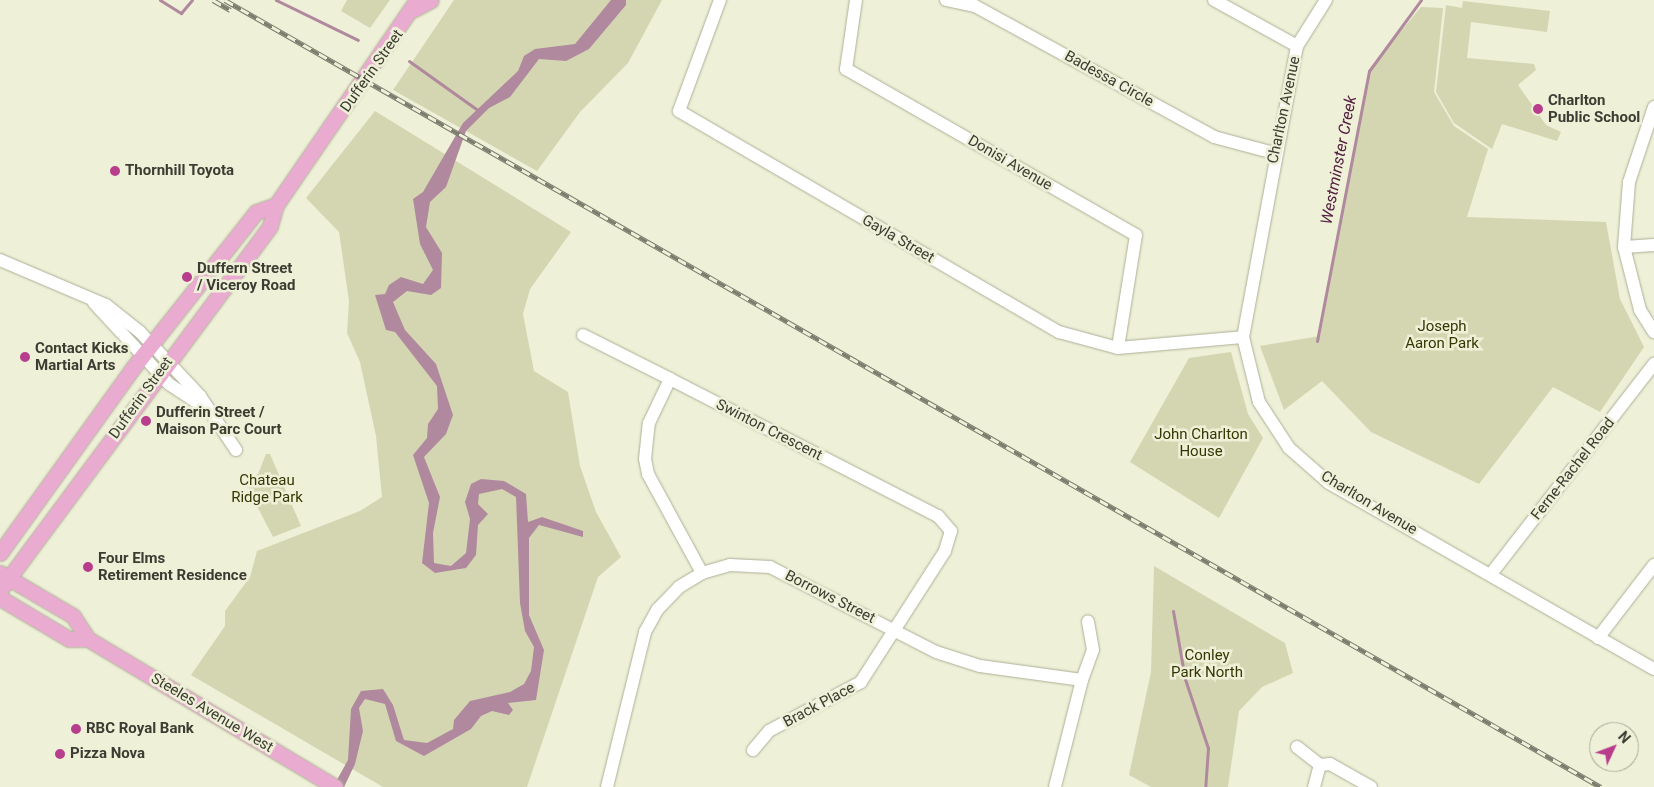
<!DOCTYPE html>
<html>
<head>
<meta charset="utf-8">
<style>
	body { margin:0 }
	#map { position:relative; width:1654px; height:787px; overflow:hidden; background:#eef0d7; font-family:Roboto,sans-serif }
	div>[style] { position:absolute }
	.green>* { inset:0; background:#d4d6b2 }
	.water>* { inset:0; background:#b0899e }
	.stream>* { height:3px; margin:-1.5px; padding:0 1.5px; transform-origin:1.5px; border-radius:1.5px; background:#b0899e }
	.roads { filter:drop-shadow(0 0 1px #adaf97) drop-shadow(0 0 1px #adaf97) }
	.minor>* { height:12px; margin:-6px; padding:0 6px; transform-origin:6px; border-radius:6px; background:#fff }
	.major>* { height:15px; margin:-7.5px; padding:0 7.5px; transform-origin:7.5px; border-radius:7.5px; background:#eaabd1 }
	.rail>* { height:5px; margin-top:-2.5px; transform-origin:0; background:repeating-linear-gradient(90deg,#eef0d7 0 9px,#7b7c6d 0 18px); box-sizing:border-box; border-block:1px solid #7b7c6d }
	.dots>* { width:14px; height:14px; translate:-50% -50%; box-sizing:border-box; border:2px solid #eef0d7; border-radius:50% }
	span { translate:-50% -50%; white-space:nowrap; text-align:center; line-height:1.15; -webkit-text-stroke:5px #eef0d7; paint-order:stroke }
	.street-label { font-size:15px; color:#3c3c32 }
	.poi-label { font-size:15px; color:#3c3c32; font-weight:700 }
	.left { translate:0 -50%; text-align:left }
	.park-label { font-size:15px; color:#363703 }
	.water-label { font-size:16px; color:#542141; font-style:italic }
	.north { position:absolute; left:1589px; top:722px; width:50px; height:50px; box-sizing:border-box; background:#eef0d7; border:1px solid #a7a895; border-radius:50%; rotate:47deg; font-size:14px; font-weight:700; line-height:20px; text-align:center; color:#3c3c32 }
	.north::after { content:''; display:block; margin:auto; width:18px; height:22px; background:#b93d8d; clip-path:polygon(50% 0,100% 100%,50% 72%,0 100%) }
</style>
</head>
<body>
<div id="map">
	<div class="green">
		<div style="clip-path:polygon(347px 0,390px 0,370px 28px,341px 11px)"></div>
		<div style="clip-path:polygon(454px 0,662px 0,628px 63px,580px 112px,537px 171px,393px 90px)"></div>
		<div style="clip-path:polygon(1463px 1px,1550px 11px,1547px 32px,1471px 22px,1467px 58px,1534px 64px,1536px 70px,1518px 85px,1546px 125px,1561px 132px,1557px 141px,1502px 124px,1492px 149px,1454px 123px,1436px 92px,1446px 5px,1462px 8px)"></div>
		<div style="clip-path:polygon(1421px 7px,1443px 8px,1434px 92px,1454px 126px,1488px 149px,1467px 217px,1606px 222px,1620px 299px,1644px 347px,1600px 412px,1553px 387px,1479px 484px,1371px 432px,1322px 381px,1284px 410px,1260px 346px,1320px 336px,1370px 68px)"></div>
		<div style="clip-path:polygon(375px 111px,571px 232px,530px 289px,523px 314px,534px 371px,568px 392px,580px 466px,596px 512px,621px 557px,598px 577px,527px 787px,383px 787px,191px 675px,225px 626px,225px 611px,250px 577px,257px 551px,360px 511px,382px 497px,376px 436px,360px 362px,347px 333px,349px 301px,339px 232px,306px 198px)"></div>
		<div style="clip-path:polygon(1231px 352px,1248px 414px,1263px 438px,1219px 518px,1130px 462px,1189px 358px)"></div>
		<div style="clip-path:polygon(266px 454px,270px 454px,301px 526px,273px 537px,244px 481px,258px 474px)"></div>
		<div style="clip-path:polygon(1154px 566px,1285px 643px,1293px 673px,1262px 687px,1239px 711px,1228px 787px,1151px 787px,1129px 775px,1151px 672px)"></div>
	</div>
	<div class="water">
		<div style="clip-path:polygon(611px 0,626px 0,626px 5px,589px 49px,566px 61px,539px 59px,510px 97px,489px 108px,466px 131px,446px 187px,430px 202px,426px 227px,442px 253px,441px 288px,431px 295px,407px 291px,393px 302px,405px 330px,436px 364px,453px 415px,446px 434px,424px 457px,440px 497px,433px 533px,434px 563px,451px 566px,466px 553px,470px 519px,465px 502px,471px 484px,481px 479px,504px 481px,526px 494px,528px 522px,542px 517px,583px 531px,583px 537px,539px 525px,529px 538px,529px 615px,544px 650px,536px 700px,508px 703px,513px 710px,509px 715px,492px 711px,481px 716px,471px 729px,424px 756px,396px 741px,385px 704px,365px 699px,359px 708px,363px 731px,355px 764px,344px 787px,333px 787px,348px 760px,351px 709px,361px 691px,383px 689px,393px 705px,404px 740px,427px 743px,453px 729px,454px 720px,470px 701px,510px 692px,524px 684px,531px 671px,534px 647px,525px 631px,520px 603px,516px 497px,502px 489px,479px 494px,478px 504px,488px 514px,478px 525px,476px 555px,466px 568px,435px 573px,422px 563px,429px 503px,413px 455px,427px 438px,428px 424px,438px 409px,437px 386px,395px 332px,386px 330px,375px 295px,385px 294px,389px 285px,401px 277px,423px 284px,433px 270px,420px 244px,413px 199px,423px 192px,463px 123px,518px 71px,524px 56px,535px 49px,575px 44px)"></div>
	</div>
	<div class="stream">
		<div style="left:160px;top:0;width:25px;rotate:32deg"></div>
		<div style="left:181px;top:13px;width:17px;rotate:-50deg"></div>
		<div style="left:276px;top:0;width:91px;rotate:26deg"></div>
		<div style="left:409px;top:61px;width:86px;rotate:35.5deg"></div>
		<div style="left:1317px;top:341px;width:275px;rotate:-79.1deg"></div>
		<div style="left:1369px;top:71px;width:88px;rotate:-53.8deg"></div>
		<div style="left:1173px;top:611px;width:69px;rotate:80deg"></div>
		<div style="left:1185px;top:679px;width:73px;rotate:71.6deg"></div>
		<div style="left:1208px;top:748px;width:39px;rotate:94deg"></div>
	</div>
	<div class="roads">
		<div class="minor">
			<div style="left:720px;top:0;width:118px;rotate:110.3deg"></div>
			<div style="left:679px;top:111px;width:440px;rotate:30.2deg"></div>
			<div style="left:1059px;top:332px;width:61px;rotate:15.2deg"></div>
			<div style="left:1118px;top:348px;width:125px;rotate:-5deg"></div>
			<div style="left:856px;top:0;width:70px;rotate:98.2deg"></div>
			<div style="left:846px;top:69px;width:334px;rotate:29.8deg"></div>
			<div style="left:1136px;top:235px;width:114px;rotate:99.1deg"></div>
			<div style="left:946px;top:0;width:30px;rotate:12deg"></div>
			<div style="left:975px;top:6px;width:273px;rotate:28.7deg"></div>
			<div style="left:1214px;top:137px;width:62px;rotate:14.9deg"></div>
			<div style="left:1214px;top:0;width:95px;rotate:29deg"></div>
			<div style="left:1326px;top:0;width:54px;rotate:122.2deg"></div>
			<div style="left:1297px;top:46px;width:296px;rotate:100.5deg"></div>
			<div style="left:1243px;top:337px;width:67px;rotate:76.2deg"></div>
			<div style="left:1259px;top:402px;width:55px;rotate:56.9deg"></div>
			<div style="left:1289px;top:448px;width:53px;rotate:41.2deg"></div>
			<div style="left:1329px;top:483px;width:374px;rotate:29.8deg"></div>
			<div style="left:1654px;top:107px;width:79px;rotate:108.4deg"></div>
			<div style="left:1629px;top:182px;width:65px;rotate:94.4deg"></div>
			<div style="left:1624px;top:247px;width:65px;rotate:75.7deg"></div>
			<div style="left:1640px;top:310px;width:26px;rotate:58deg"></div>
			<div style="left:1624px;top:247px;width:30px;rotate:-4deg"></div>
			<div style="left:0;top:260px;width:115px;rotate:23deg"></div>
			<div style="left:106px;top:305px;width:43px;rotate:38.5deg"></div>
			<div style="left:140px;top:332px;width:88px;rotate:46.8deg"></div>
			<div style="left:200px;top:396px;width:65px;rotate:56.3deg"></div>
			<div style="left:94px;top:303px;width:110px;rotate:47.2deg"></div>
			<div style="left:169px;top:384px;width:45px;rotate:33.3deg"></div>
			<div style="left:583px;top:335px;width:97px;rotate:26.8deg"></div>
			<div style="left:702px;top:573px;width:113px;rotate:-118.6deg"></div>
			<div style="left:648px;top:474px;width:15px;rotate:-101deg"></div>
			<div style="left:645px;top:459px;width:36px;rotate:-84deg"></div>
			<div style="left:649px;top:423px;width:49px;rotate:-64.5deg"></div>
			<div style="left:670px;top:379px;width:301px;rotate:27.1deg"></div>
			<div style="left:938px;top:516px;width:20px;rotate:49deg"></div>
			<div style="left:951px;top:531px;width:21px;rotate:107deg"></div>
			<div style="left:945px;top:551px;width:156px;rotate:122.7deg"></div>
			<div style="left:861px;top:682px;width:104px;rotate:152deg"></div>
			<div style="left:769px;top:731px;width:25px;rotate:130deg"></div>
			<div style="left:1491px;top:574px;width:266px;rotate:-52.2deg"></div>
			<div style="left:1598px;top:638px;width:92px;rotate:-52.5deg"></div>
			<div style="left:1082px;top:680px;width:32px;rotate:-70deg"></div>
			<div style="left:1093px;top:650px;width:29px;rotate:-100deg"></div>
			<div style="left:1297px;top:747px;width:29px;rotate:38deg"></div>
			<div style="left:607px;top:787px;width:160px;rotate:-76.2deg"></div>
			<div style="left:645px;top:632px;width:26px;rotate:-61deg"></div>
			<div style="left:658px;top:609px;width:30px;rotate:-46deg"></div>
			<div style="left:679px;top:587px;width:27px;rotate:-31deg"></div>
			<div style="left:702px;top:573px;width:29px;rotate:-16deg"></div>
			<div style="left:730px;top:565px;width:40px;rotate:2.9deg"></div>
			<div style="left:770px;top:567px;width:186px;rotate:27.1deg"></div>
			<div style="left:936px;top:652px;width:46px;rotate:17.7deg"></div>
			<div style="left:980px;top:666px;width:103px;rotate:7.8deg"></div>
			<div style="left:1082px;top:680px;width:110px;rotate:104.2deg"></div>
			<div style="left:1314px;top:787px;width:23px;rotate:-75deg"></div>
			<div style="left:1320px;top:765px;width:10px;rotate:-6deg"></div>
			<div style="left:1330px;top:764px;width:47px;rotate:29.3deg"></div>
		</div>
		<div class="major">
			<div style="left:414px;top:9px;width:19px;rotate:-28deg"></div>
			<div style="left:0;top:553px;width:226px;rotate:-54.3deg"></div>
			<div style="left:132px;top:369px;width:200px;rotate:-51.7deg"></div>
			<div style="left:256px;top:212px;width:21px;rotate:-19deg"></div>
			<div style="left:0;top:573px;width:85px;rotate:30.5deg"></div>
			<div style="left:73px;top:616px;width:27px;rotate:57deg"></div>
			<div style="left:88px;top:639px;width:288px;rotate:30.9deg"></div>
			<div style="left:0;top:590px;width:453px;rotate:-53.4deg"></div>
			<div style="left:270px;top:226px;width:22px;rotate:-74deg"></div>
			<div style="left:276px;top:205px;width:249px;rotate:-55.5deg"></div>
			<div style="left:0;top:598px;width:80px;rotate:30.7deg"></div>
			<div style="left:69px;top:639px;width:19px"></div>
		</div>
	</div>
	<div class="rail">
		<div style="left:213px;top:0;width:20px;rotate:30deg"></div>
		<div style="left:225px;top:0;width:1585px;rotate:29.77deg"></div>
	</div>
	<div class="dots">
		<div style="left:1538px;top:109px;background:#b93d8d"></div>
		<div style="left:115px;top:171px;background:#b93d8d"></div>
		<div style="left:187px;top:277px;background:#b93d8d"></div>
		<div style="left:25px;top:357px;background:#b93d8d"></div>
		<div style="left:146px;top:421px;background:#b93d8d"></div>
		<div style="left:88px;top:567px;background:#b93d8d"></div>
		<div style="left:76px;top:729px;background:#b93d8d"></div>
		<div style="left:60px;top:754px;background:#b93d8d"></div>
	</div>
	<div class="street-label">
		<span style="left:372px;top:71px;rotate:-55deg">Dufferin Street</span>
		<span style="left:1109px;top:79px;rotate:29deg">Badessa Circle</span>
		<span style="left:1284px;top:110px;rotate:-78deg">Charlton Avenue</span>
		<span style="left:1010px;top:163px;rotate:30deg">Donisi Avenue</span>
		<span style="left:898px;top:239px;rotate:30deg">Gayla Street</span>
		<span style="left:141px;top:398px;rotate:-54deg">Dufferin Street</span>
		<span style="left:769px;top:430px;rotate:27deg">Swinton Crescent</span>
		<span style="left:1573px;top:469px;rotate:-52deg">Ferne-Rachel Road</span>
		<span style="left:1369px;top:503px;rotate:31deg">Charlton Avenue</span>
		<span style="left:830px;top:597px;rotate:27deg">Borrows Street</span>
		<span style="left:819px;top:705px;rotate:-28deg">Brack Place</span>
		<span style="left:212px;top:713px;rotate:31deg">Steeles Avenue West</span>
	</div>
	<div class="poi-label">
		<span class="left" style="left:1548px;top:109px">Charlton<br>Public School</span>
		<span class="left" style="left:125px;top:171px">Thornhill Toyota</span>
		<span class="left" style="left:197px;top:277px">Duffern Street<br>/ Viceroy Road</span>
		<span class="left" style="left:35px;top:357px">Contact Kicks<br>Martial Arts</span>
		<span class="left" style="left:156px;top:421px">Dufferin Street /<br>Maison Parc Court</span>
		<span class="left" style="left:98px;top:567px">Four Elms<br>Retirement Residence</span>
		<span class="left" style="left:86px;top:729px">RBC Royal Bank</span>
		<span class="left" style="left:70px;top:754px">Pizza Nova</span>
	</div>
	<div class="park-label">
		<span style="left:1442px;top:335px">Joseph<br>Aaron Park</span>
		<span style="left:1201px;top:443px">John Charlton<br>House</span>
		<span style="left:267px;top:489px">Chateau<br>Ridge Park</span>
		<span style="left:1207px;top:664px">Conley<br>Park North</span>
	</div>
	<div class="water-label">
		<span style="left:1339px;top:160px;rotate:-79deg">Westminster Creek</span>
	</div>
	<div class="north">N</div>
</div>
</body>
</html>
